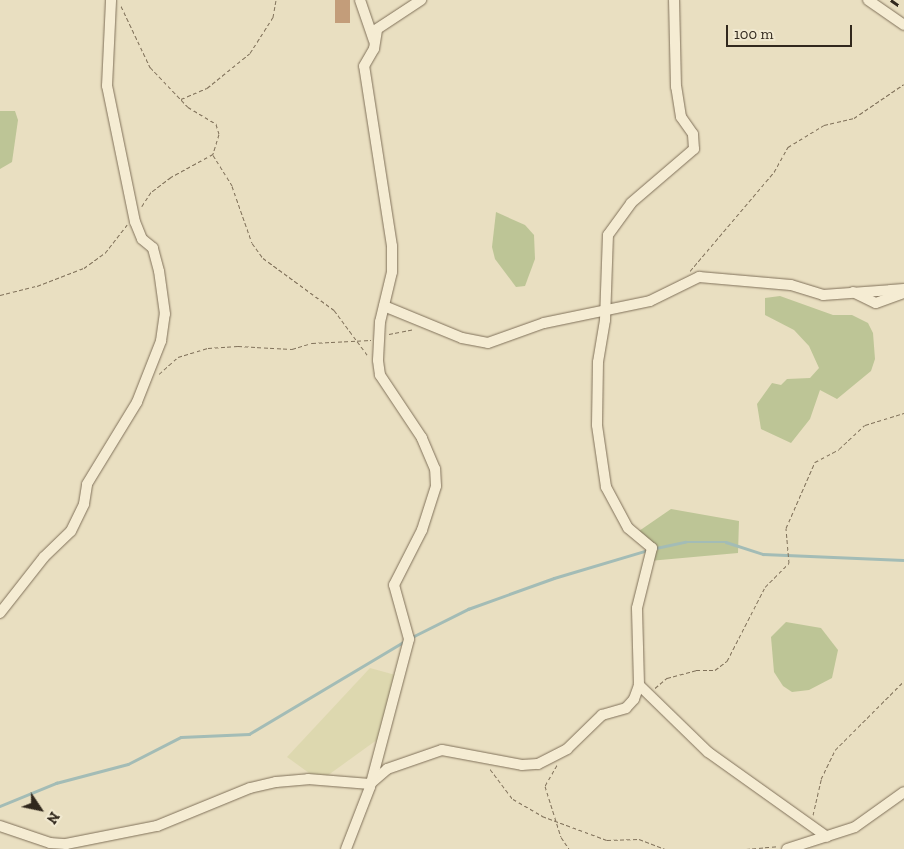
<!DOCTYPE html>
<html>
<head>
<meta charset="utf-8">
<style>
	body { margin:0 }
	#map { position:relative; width:904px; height:849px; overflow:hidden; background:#e9dfc1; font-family:"Zilla Slab",serif }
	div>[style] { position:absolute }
	.farmland>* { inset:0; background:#ddd8af }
	.green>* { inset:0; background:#bdc596 }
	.stream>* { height:2.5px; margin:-1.25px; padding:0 1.25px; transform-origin:1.25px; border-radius:1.25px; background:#a3bcb6 }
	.building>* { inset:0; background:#c39d7a; transform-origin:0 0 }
	.path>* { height:1px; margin-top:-0.5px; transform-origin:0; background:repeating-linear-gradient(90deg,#80715a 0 4px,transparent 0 6.5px) }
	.roads { filter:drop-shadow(0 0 1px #80715a) drop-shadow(0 0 1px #80715a) }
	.minor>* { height:10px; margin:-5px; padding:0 5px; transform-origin:5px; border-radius:5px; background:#f5ecd3 }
	.rail>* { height:2.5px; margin-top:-1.25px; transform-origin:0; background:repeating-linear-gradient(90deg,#31281d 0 9px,transparent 0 18px) }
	span { translate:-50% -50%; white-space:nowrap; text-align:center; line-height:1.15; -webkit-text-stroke:5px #f1e9d0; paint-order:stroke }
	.north { position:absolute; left:15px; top:784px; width:50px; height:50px; -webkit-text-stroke:4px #f1e9d0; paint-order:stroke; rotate:124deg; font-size:14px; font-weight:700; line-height:20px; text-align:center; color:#31281d }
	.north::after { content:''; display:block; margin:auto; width:18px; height:22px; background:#31281d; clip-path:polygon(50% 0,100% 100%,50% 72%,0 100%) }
	.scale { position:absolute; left:726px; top:25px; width:126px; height:22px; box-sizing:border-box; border:2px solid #31281d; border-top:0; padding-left:6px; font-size:15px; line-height:18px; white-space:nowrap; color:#31281d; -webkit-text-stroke:4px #f1e9d0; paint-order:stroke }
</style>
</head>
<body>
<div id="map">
	<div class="farmland">
		<div style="clip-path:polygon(370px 668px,399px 676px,385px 734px,320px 781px,287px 757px)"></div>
	</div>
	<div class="green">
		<div style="clip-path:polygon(0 111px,15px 111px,18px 120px,12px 162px,0 169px)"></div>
		<div style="clip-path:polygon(496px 212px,525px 225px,534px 235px,535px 259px,525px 286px,516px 287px,495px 259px,492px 247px)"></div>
		<div style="clip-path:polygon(780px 296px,833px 315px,852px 315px,868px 323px,873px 333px,875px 359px,871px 371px,837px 399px,820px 390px,810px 419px,791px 443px,761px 429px,757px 404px,772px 383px,781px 385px,787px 379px,810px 378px,819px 368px,809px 346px,794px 330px,765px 315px,765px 298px)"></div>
		<div style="clip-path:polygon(671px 509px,739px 521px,738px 553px,649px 561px,652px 548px,639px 531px)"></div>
		<div style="clip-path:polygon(786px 622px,821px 628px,838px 650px,832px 678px,809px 690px,792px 692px,783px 686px,774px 672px,771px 637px)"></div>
	</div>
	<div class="stream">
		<div style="left:656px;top:548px;width:30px;rotate:-12deg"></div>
		<div style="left:685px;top:542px;width:41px"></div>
		<div style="left:726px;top:542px;width:39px;rotate:18deg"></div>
		<div style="left:763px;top:554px;width:141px;rotate:2.4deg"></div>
		<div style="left:412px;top:637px;width:63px;rotate:-26.6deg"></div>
		<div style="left:468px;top:609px;width:91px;rotate:-19.8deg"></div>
		<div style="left:554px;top:578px;width:98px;rotate:-16.6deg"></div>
		<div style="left:0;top:806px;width:61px;rotate:-22.3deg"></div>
		<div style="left:56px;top:783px;width:74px;rotate:-14.8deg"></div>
		<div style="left:128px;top:764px;width:59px;rotate:-27deg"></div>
		<div style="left:181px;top:737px;width:68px;rotate:-2.5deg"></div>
		<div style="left:249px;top:734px;width:182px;rotate:-30.8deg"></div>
	</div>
	<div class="building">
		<div style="left:335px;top:0;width:15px;height:23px"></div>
	</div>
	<div class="path">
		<div style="left:121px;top:6px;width:68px;rotate:64.6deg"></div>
		<div style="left:150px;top:67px;width:55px;rotate:46.5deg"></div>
		<div style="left:188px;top:107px;width:33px;rotate:31deg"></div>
		<div style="left:216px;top:124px;width:10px;rotate:73deg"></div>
		<div style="left:219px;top:134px;width:21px;rotate:107deg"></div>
		<div style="left:213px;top:154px;width:48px;rotate:151.3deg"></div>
		<div style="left:171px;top:177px;width:25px;rotate:143deg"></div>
		<div style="left:151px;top:192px;width:17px;rotate:123deg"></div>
		<div style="left:181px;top:99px;width:28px;rotate:-23deg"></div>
		<div style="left:207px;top:88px;width:55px;rotate:-39.1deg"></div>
		<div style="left:250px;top:53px;width:43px;rotate:-57.4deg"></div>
		<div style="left:273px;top:17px;width:17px;rotate:-80deg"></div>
		<div style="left:213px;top:155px;width:36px;rotate:58deg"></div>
		<div style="left:232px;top:186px;width:60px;rotate:70.7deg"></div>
		<div style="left:252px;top:243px;width:19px;rotate:54deg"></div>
		<div style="left:263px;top:258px;width:88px;rotate:36.2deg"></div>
		<div style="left:334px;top:310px;width:57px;rotate:53.5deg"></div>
		<div style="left:690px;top:271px;width:130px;rotate:-49.7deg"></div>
		<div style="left:774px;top:172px;width:29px;rotate:-61deg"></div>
		<div style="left:788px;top:147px;width:42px;rotate:-31.4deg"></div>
		<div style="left:824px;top:125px;width:31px;rotate:-13deg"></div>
		<div style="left:854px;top:118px;width:60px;rotate:-34.2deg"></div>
		<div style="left:0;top:295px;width:38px;rotate:-14deg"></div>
		<div style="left:37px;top:286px;width:50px;rotate:-21deg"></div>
		<div style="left:84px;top:268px;width:26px;rotate:-36deg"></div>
		<div style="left:105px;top:253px;width:36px;rotate:-52deg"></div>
		<div style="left:389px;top:334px;width:25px;rotate:-11deg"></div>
		<div style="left:159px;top:374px;width:25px;rotate:-42deg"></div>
		<div style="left:178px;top:357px;width:31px;rotate:-17deg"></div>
		<div style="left:208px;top:348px;width:30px;rotate:-4deg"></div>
		<div style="left:238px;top:346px;width:54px;rotate:3.2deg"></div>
		<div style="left:292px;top:349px;width:21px;rotate:-17deg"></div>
		<div style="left:312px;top:343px;width:59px;rotate:-2.9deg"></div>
		<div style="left:655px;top:688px;width:16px;rotate:-40deg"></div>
		<div style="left:667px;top:678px;width:30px;rotate:-15deg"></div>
		<div style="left:696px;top:670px;width:19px"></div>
		<div style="left:715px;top:670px;width:15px;rotate:-37deg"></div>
		<div style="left:727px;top:661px;width:83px;rotate:-62.8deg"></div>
		<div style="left:765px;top:587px;width:34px;rotate:-45deg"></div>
		<div style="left:789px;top:563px;width:35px;rotate:-95deg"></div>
		<div style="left:786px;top:528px;width:72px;rotate:-66.3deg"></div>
		<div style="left:815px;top:462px;width:27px;rotate:-28deg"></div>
		<div style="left:839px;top:449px;width:35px;rotate:-43deg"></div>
		<div style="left:865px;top:425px;width:41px;rotate:-17.1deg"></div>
		<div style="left:557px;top:765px;width:24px;rotate:120deg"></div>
		<div style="left:545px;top:786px;width:53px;rotate:72.6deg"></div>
		<div style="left:561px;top:837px;width:14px;rotate:56deg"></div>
		<div style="left:490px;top:769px;width:38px;rotate:53deg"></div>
		<div style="left:513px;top:799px;width:34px;rotate:30deg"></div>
		<div style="left:542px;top:816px;width:69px;rotate:20.3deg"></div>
		<div style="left:607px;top:840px;width:32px;rotate:-2deg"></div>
		<div style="left:639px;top:839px;width:28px;rotate:21deg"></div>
		<div style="left:813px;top:815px;width:37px;rotate:-77deg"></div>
		<div style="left:821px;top:779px;width:32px;rotate:-64deg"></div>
		<div style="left:835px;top:750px;width:98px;rotate:-45deg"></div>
		<div style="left:746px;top:849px;width:32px;rotate:-5deg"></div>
	</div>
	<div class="roads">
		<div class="minor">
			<div style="left:360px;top:0;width:43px;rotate:71.1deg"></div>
			<div style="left:868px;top:0;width:44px;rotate:34.8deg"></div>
			<div style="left:853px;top:292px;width:25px;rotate:26deg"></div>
			<div style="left:876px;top:303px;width:30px;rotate:-20deg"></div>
			<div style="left:384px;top:306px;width:84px;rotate:22.3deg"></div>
			<div style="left:462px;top:338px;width:26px;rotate:11deg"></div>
			<div style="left:488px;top:343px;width:59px;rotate:-19.7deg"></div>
			<div style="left:544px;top:323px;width:108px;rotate:-11.7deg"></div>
			<div style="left:650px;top:301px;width:55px;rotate:-26.1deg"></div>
			<div style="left:699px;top:277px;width:92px;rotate:5deg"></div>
			<div style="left:791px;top:285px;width:34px;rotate:17deg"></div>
			<div style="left:823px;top:295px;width:81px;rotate:-4.2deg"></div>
			<div style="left:0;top:613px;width:71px;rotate:-51.8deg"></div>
			<div style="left:44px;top:557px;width:37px;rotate:-44deg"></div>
			<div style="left:71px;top:531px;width:30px;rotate:-64deg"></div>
			<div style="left:84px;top:504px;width:20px;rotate:-81deg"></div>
			<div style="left:87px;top:484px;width:96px;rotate:-58.6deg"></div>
			<div style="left:137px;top:402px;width:66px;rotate:-68.5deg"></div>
			<div style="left:161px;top:341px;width:27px;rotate:-82deg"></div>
			<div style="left:165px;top:314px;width:43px;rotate:-97.9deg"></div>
			<div style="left:159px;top:271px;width:24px;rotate:-105deg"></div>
			<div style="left:153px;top:248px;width:14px;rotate:-141deg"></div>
			<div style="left:142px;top:239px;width:18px;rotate:-112deg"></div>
			<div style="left:135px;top:222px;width:139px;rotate:-101.6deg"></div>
			<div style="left:107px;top:86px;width:86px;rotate:-87.3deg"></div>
			<div style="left:639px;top:685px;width:96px;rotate:44.2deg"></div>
			<div style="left:708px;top:752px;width:146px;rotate:35.5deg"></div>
			<div style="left:0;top:826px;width:53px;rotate:18.8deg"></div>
			<div style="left:50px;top:843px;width:16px;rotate:4deg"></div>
			<div style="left:66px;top:844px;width:93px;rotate:-11.2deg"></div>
			<div style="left:157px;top:826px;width:100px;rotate:-22.2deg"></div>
			<div style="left:250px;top:788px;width:27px;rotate:-13deg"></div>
			<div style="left:276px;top:782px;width:32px;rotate:-5deg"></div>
			<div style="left:308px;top:779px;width:62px;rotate:4.6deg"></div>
			<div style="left:370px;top:784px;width:23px;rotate:-41deg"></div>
			<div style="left:387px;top:769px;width:58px;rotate:-19.1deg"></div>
			<div style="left:442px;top:750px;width:81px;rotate:10.6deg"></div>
			<div style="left:522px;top:765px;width:16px;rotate:-4deg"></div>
			<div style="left:538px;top:764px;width:33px;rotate:-27deg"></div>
			<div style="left:567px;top:749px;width:49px;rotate:-44.2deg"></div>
			<div style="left:602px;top:715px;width:25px;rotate:-16deg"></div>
			<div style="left:626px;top:708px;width:12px;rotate:-48deg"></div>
			<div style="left:634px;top:699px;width:15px;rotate:-70deg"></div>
			<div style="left:639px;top:685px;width:77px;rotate:-91.5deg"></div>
			<div style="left:637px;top:608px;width:62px;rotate:-76deg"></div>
			<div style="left:652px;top:548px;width:31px;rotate:-140deg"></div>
			<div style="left:628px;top:528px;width:47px;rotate:-118.2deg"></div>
			<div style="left:606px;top:487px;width:63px;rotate:-98.3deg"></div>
			<div style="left:597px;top:425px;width:63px;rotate:-89.1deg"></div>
			<div style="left:598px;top:362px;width:43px;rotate:-80.5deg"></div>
			<div style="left:605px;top:320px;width:85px;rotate:-88deg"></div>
			<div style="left:608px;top:235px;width:39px;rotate:-54deg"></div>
			<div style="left:631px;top:203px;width:83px;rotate:-40.6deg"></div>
			<div style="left:694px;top:149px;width:15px;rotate:-94deg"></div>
			<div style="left:693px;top:134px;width:21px;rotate:-125deg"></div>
			<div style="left:681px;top:117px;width:30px;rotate:-99deg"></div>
			<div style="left:676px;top:87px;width:87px;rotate:-91.3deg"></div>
			<div style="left:346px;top:849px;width:66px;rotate:-68.8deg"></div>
			<div style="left:370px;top:787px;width:153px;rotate:-75.2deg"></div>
			<div style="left:409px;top:639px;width:56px;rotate:-105.5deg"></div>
			<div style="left:394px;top:585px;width:62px;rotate:-63deg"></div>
			<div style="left:422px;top:530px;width:46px;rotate:-72.3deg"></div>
			<div style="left:436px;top:486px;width:17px;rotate:-93deg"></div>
			<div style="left:435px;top:469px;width:34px;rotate:-113deg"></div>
			<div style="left:422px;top:438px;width:76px;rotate:-123.7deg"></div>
			<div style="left:380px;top:375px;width:15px;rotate:-98deg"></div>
			<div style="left:378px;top:360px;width:38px;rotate:-87deg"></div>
			<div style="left:380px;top:322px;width:51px;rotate:-76.5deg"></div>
			<div style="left:392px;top:272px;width:26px;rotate:-90deg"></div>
			<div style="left:392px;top:246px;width:182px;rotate:-98.8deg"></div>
			<div style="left:364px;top:66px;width:20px;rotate:-60deg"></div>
			<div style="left:374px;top:49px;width:20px;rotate:-81deg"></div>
			<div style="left:377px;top:29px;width:53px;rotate:-33.4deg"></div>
			<div style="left:787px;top:849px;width:71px;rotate:-17.9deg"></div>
			<div style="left:855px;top:827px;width:60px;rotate:-35.5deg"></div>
		</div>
	</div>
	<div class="rail">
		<div style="left:891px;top:0;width:16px;rotate:35deg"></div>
	</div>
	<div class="north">N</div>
	<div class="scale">100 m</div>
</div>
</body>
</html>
